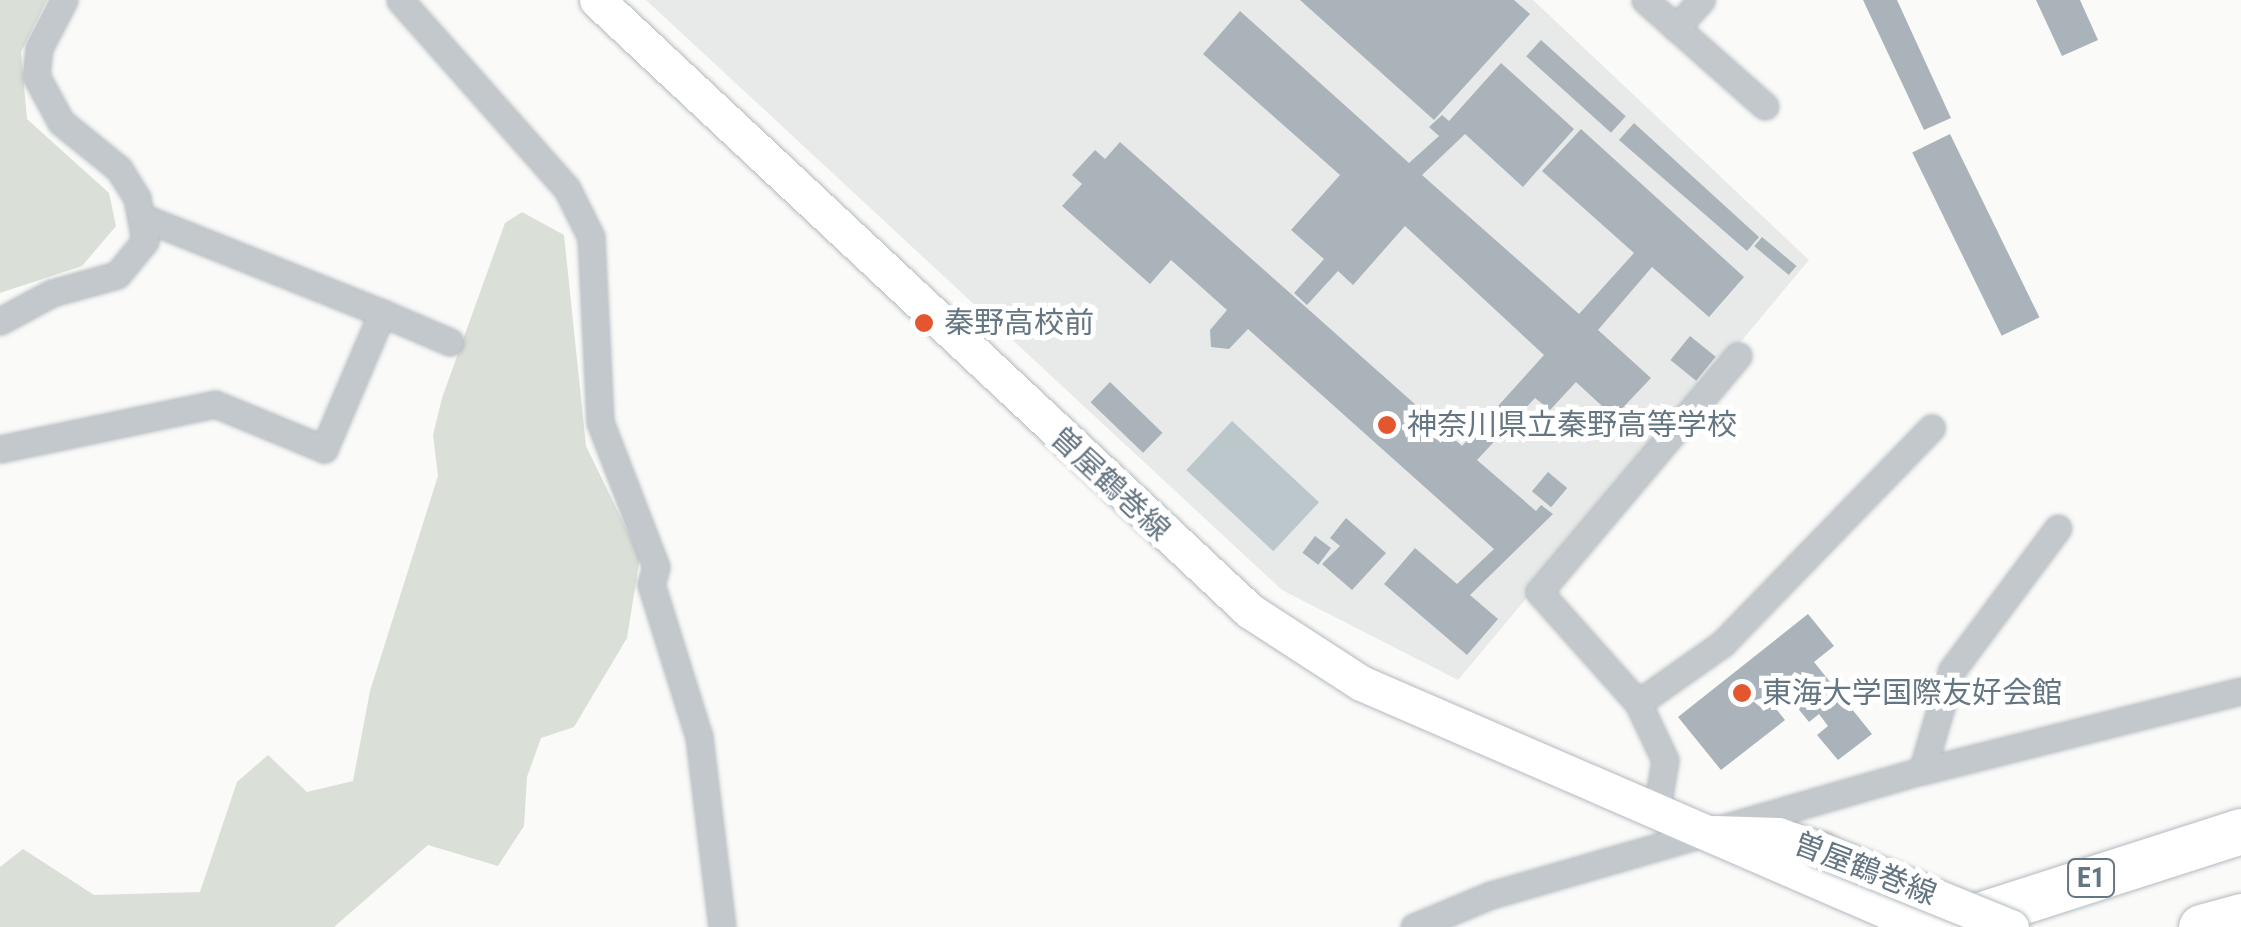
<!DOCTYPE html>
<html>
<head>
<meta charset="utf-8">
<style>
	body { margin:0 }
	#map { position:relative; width:2241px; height:927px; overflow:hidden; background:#fafaf8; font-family:"Roboto Condensed","Noto Sans JP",sans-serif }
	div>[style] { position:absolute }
	.built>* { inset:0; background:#e8e9e9 }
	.green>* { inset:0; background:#dadfd7 }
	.water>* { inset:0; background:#bbc7cb; transform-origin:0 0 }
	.building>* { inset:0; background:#aab3b9; transform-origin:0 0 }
	.roads { filter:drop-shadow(0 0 2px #b3babf) drop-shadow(0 0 2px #b3babf) }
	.street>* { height:25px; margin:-12.5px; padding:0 12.5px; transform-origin:12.5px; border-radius:12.5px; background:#c3c8cc }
	.secondary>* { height:35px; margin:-17.5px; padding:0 17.5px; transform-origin:17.5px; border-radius:17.5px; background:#fff }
	.highway>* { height:45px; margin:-22.5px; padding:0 22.5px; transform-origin:22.5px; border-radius:22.5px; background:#fff }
	.bridges { filter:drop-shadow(0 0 2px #b3babf) drop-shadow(0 0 2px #b3babf) }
	.secondary-bridge>* { height:35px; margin:-17.5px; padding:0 17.5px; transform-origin:17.5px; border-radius:17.5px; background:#fff }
	.dots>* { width:28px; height:28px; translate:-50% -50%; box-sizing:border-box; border:5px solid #fff; border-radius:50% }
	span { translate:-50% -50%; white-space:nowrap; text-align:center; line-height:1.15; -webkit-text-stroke:10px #fff; paint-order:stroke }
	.shield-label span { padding:2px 8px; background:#fff; border:2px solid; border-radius:8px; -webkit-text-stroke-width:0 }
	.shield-label { font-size:28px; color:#657683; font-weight:700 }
	.poi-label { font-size:30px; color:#657683 }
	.left { translate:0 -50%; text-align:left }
	.street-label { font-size:30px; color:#657683 }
</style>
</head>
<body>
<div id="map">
	<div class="built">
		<div style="clip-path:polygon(646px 0,1533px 0,1809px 260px,1458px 680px,1282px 590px)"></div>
	</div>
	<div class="green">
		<div style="clip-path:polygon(0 0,47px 0,21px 52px,27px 119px,109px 193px,116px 226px,82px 266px,0 293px)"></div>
		<div style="clip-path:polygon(522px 212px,564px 235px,586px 446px,640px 557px,627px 638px,574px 727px,541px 738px,527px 777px,524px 826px,498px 866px,428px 845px,334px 927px,0 927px,0 867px,23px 849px,94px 895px,200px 892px,237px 782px,268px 755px,307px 792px,353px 781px,370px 691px,438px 476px,433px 435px,442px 398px,505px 223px)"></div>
	</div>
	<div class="water">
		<div style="left:1232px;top:421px;width:119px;height:67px;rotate:43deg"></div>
	</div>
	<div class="building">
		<div style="clip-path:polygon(1300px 0,1514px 0,1530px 14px,1434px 120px)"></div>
		<div style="clip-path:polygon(1863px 0,1897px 0,1951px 118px,1924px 130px)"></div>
		<div style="clip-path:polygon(2036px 0,2080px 0,2098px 40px,2062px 56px)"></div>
		<div style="clip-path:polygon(1240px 11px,1409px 163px,1439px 136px,1429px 127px,1442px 115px,1449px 121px,1501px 63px,1574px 129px,1523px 187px,1465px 134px,1422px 175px,1579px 314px,1634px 253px,1542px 171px,1581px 129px,1744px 277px,1709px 317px,1652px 267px,1598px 330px,1651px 378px,1614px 417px,1576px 382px,1550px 410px,1535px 398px,1477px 460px,1536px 511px,1541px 505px,1553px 514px,1470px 595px,1498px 619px,1467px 655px,1384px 584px,1415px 548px,1457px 584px,1494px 549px,1248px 329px,1229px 349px,1211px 347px,1210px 330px,1227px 310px,1171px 260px,1150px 284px,1062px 206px,1082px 184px,1072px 175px,1095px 150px,1105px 159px,1120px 142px,1462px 446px,1544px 355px,1405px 226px,1353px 285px,1338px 271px,1307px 305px,1294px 293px,1324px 259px,1291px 230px,1340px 175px,1203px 54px)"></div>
		<div style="left:1541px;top:40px;width:114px;height:22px;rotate:42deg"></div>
		<div style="clip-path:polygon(1634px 123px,1759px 237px,1747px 251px,1619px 140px)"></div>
		<div style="left:1950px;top:134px;width:204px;height:42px;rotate:64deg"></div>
		<div style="left:1762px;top:237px;width:45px;height:12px;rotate:40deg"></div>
		<div style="left:1690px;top:336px;width:33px;height:31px;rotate:39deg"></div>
		<div style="left:1110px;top:382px;width:73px;height:28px;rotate:44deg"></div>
		<div style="left:1548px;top:472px;width:25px;height:25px;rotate:40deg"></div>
		<div style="clip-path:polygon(1346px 518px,1386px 553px,1352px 590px,1322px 564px,1340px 546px,1330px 538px)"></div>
		<div style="left:1315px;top:536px;width:20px;height:21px;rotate:37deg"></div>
		<div style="clip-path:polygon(1808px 614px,1834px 646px,1814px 662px,1872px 734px,1838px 760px,1817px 735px,1828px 726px,1819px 714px,1809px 722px,1788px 696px,1798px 689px,1791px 680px,1768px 699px,1785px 720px,1721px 770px,1678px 717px)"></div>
	</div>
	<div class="roads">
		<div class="street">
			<div style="left:400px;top:0;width:252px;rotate:48.5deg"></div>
			<div style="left:567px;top:189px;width:54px;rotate:63.4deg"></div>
			<div style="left:591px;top:237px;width:185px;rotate:87.2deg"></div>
			<div style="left:600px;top:422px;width:155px;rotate:68.9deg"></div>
			<div style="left:656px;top:567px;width:18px;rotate:106deg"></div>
			<div style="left:651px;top:584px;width:160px;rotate:72.6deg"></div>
			<div style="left:699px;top:737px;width:191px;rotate:83.1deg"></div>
			<div style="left:1645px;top:0;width:160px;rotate:41.5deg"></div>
			<div style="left:1676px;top:28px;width:38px;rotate:-48deg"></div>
			<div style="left:382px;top:313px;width:74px;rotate:23.1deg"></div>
			<div style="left:0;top:321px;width:59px;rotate:-28.3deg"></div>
			<div style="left:52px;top:293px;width:67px;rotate:-15.5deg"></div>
			<div style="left:117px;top:275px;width:44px;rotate:-50.5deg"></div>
			<div style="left:145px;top:241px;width:44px;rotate:-100.5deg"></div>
			<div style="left:137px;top:198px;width:34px;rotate:-122deg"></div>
			<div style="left:119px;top:169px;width:75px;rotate:-141deg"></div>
			<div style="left:61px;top:122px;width:52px;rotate:-118.5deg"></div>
			<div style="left:36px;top:76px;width:28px;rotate:-84deg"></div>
			<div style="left:39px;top:48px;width:54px;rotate:-62.5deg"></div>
			<div style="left:0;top:449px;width:220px;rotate:-11.8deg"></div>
			<div style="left:215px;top:404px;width:118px;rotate:22.4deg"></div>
			<div style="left:324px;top:449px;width:148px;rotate:-66.9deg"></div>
			<div style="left:382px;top:313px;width:258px;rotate:-158.2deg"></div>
			<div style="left:1638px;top:703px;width:103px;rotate:-35.1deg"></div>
			<div style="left:1722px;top:644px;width:301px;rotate:-45.9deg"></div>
			<div style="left:1922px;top:771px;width:105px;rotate:-73.5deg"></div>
			<div style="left:1952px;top:670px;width:177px;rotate:-53.3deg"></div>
			<div style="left:1657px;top:808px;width:49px;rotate:-80.5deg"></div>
			<div style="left:1665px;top:760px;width:63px;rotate:-115.3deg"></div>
			<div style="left:1638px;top:703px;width:149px;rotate:-131.7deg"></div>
			<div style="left:1539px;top:592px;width:309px;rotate:-49.9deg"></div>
			<div style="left:1414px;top:927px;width:83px;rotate:-22.6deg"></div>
			<div style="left:1491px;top:895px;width:448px;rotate:-16.1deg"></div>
			<div style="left:1922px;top:771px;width:329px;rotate:-14.1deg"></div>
		</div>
		<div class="secondary">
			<div style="left:597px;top:0;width:894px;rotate:43.1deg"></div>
			<div style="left:1250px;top:611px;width:132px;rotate:33deg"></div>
			<div style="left:1361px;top:683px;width:614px;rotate:23.43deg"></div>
			<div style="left:1714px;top:833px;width:64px;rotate:1.8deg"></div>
			<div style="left:1778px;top:835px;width:46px;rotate:19.2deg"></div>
		</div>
		<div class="highway">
			<div style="left:1942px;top:927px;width:314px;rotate:-17.8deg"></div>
			<div style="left:2201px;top:927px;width:41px;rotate:-15.4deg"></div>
		</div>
	</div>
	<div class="bridges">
		<div class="secondary-bridge">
			<div style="left:1821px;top:850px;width:205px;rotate:22.1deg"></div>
		</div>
	</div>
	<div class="dots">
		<div style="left:924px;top:323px;background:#e4572e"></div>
		<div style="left:1387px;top:425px;background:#e4572e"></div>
		<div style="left:1742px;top:693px;background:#e4572e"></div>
	</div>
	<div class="shield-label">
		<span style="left:2091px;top:878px">E1</span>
	</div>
	<div class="poi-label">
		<span class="left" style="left:944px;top:323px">秦野高校前</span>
		<span class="left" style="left:1407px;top:425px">神奈川県立秦野高等学校</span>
		<span class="left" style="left:1762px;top:693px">東海大学国際友好会館</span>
	</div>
	<div class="street-label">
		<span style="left:1110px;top:484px;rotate:43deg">曽屋鶴巻線</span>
		<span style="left:1865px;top:869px;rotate:21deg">曽屋鶴巻線</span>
	</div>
</div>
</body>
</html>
